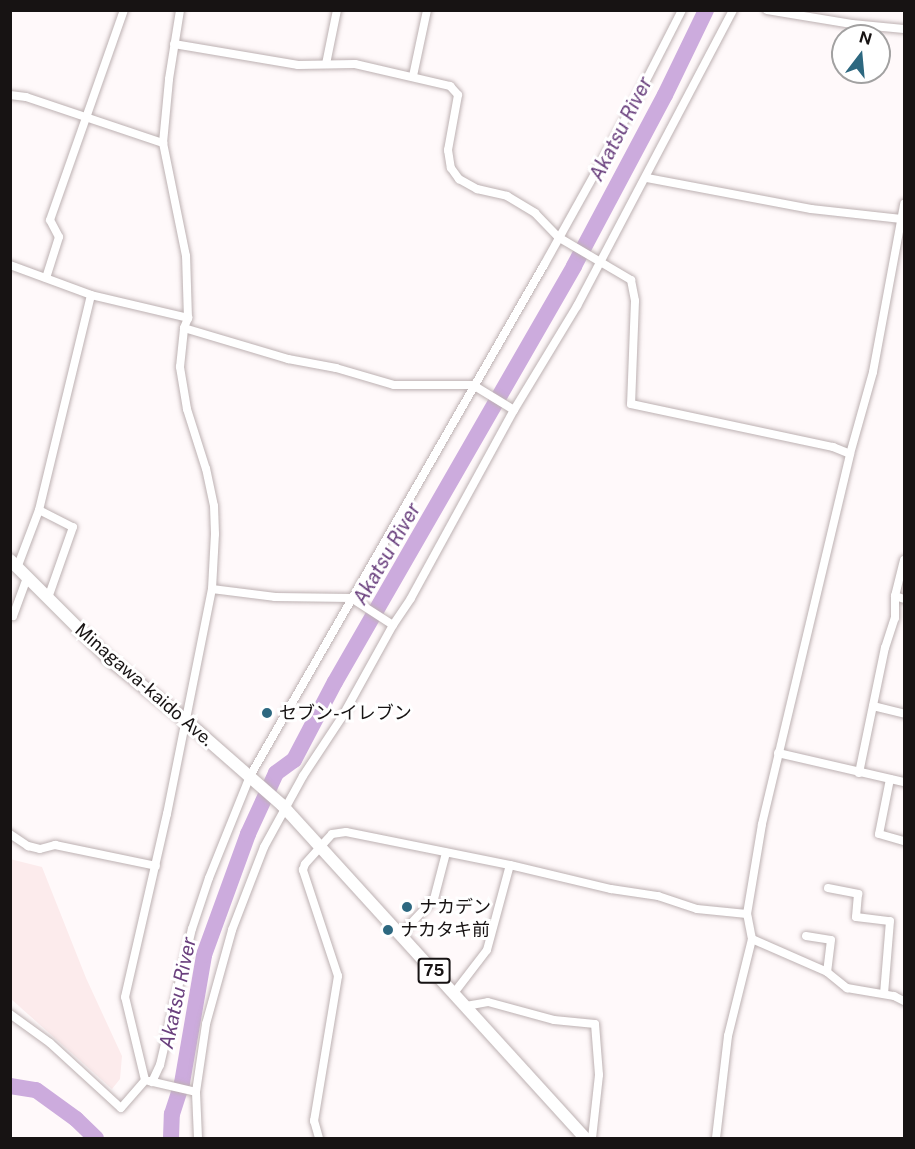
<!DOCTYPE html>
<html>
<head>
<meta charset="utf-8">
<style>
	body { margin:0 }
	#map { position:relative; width:915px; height:1149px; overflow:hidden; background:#fff9fa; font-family:"Public Sans","Noto Sans JP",sans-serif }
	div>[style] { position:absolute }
	.built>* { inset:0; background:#fcebec }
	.river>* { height:16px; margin:-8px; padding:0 8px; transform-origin:8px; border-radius:8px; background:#ccabdd }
	.roads { filter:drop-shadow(0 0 2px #bdb1b2) drop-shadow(0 0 2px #bdb1b2) }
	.minor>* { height:8px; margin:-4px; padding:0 4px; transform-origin:4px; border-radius:4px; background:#fff }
	.primary>* { height:12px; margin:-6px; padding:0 6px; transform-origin:6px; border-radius:6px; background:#fff }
	.dots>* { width:16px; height:16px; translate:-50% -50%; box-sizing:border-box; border:3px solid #fff; border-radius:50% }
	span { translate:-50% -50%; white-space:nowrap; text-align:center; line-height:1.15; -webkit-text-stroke:6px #fff; paint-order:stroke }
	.shield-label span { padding:2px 4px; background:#fff; border:2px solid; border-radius:4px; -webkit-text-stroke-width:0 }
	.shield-label { font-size:16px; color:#171313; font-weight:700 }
	.street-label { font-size:18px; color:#171313 }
	.poi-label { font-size:18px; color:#171313 }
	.left { translate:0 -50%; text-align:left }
	.water-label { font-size:20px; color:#6a407e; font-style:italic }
	.frame { position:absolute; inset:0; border:12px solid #171313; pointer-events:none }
	.north { position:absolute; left:831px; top:24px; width:60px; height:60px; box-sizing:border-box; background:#fff; border:2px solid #a2a1a1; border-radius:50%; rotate:16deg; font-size:16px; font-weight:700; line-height:24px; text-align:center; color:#171313 }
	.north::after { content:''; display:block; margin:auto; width:21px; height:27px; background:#2d6880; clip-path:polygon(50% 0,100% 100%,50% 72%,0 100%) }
</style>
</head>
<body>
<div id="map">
	<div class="built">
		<div style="clip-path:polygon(10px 859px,42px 867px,86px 978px,122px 1056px,120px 1079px,112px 1089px,11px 999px)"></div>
	</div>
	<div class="river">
		<div style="left:10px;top:1086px;width:26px;rotate:9deg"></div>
		<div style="left:36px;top:1090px;width:49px;rotate:35.9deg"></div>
		<div style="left:76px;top:1119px;width:28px;rotate:44deg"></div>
		<div style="left:171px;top:1138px;width:24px;rotate:-88deg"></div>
		<div style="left:172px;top:1114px;width:33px;rotate:-72deg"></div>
		<div style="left:182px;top:1083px;width:130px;rotate:-80.2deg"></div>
		<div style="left:204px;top:955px;width:129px;rotate:-70deg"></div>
		<div style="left:248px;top:834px;width:67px;rotate:-65.3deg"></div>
		<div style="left:276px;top:773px;width:22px;rotate:-36deg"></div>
		<div style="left:294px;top:760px;width:88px;rotate:-62.3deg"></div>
		<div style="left:335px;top:682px;width:480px;rotate:-60.1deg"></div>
		<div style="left:574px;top:266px;width:194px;rotate:-62deg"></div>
		<div style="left:665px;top:95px;width:94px;rotate:-64.2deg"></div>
	</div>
	<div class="roads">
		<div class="minor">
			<div style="left:767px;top:10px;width:86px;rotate:9.4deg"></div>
			<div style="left:852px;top:24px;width:52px;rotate:5.5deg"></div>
			<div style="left:174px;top:44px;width:126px;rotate:9.6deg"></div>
			<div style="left:298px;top:65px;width:57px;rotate:-1deg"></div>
			<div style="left:355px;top:64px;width:98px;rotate:13deg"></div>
			<div style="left:450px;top:86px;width:12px;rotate:48deg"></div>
			<div style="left:458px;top:95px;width:56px;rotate:100.3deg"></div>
			<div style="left:448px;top:150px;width:18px;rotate:81deg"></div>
			<div style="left:451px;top:168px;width:14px;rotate:54deg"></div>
			<div style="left:459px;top:179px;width:21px;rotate:29deg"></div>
			<div style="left:477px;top:189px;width:31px;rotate:13deg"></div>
			<div style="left:507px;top:196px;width:33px;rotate:31deg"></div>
			<div style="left:535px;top:213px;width:33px;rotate:46deg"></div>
			<div style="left:558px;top:237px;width:85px;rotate:30.5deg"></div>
			<div style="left:631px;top:280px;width:21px;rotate:79deg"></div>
			<div style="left:635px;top:301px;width:103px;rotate:92.2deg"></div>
			<div style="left:631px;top:404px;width:207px;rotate:12deg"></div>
			<div style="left:833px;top:447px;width:18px;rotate:22deg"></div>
			<div style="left:326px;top:64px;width:55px;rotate:-78.5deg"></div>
			<div style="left:413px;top:76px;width:67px;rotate:-78deg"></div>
			<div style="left:10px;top:95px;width:16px;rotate:7deg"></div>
			<div style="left:26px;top:97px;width:145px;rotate:18.6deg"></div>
			<div style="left:647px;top:178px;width:167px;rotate:10.7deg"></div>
			<div style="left:811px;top:209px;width:91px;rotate:6.3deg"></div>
			<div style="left:10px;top:265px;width:86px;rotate:20.3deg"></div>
			<div style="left:46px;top:278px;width:43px;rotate:-72.4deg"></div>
			<div style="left:59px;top:237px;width:19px;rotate:-118deg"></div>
			<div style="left:50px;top:220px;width:223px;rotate:-70.6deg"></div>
			<div style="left:184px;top:328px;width:109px;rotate:16.6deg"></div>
			<div style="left:288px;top:359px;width:49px;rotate:10.6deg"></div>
			<div style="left:336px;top:368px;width:60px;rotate:16.3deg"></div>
			<div style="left:394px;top:385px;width:79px"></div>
			<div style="left:473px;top:385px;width:48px;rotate:31.4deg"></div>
			<div style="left:39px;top:510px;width:38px;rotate:27deg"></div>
			<div style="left:73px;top:527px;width:75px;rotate:109.4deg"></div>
			<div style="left:17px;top:568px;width:62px;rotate:-69.2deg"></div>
			<div style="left:39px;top:510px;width:221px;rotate:-76.4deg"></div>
			<div style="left:91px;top:295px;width:100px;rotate:13.3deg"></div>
			<div style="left:212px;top:589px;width:64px;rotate:7.2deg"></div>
			<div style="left:275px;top:597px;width:76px;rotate:0.8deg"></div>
			<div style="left:351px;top:598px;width:50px;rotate:32.7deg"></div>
			<div style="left:895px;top:596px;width:9px;rotate:18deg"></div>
			<div style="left:10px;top:616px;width:3px"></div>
			<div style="left:13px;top:616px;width:40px;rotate:-69.8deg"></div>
			<div style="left:873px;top:706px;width:32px;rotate:14deg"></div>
			<div style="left:778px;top:753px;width:129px;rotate:13deg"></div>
			<div style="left:859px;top:773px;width:128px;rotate:-78.3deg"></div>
			<div style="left:885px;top:648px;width:32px;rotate:-72deg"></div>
			<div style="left:895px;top:618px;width:22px;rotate:-90deg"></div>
			<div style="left:895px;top:596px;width:37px;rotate:-76deg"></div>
			<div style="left:890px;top:779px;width:56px;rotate:101.3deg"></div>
			<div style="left:879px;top:834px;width:26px;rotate:16deg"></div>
			<div style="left:10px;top:834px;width:22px;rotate:34deg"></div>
			<div style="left:28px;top:846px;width:12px;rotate:14deg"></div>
			<div style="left:40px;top:849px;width:16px;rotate:-15deg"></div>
			<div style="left:55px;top:845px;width:103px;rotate:11.7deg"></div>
			<div style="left:828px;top:888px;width:31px;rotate:11deg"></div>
			<div style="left:858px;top:894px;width:23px;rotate:95deg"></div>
			<div style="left:856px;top:917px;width:34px;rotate:7deg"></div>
			<div style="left:890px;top:921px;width:73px;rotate:94.7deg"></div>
			<div style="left:401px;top:934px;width:48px;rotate:-46.7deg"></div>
			<div style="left:434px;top:899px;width:48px;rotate:-75.4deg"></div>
			<div style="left:806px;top:936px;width:25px;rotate:9deg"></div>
			<div style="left:831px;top:940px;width:32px;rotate:97deg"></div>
			<div style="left:752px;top:939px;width:82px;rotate:23.7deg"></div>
			<div style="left:827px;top:972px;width:26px;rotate:39deg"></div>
			<div style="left:847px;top:988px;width:48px;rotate:9.7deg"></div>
			<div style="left:894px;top:996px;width:11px;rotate:27deg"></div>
			<div style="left:454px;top:993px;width:54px;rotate:-52.5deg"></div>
			<div style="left:487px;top:950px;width:88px;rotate:-74.9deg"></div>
			<div style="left:466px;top:1006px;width:22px;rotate:-10deg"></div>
			<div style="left:488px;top:1002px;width:68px;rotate:15.3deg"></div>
			<div style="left:554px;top:1020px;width:41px;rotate:5.6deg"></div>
			<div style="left:595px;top:1024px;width:51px;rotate:85.5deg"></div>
			<div style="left:599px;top:1075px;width:63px;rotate:96.3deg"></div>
			<div style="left:10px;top:1014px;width:49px;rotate:35.9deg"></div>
			<div style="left:50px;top:1043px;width:96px;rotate:42.5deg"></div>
			<div style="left:121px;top:1108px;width:37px;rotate:-49deg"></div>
			<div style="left:145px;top:1080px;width:85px;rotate:-103.5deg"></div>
			<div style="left:125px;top:997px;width:188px;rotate:-77.1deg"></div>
			<div style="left:167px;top:814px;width:229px;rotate:-78.7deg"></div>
			<div style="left:212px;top:589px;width:55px;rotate:-86.9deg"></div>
			<div style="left:215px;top:534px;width:28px;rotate:-92deg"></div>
			<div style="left:214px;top:506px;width:38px;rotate:-102deg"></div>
			<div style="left:206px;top:469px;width:63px;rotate:-107.6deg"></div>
			<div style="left:187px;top:409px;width:43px;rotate:-99.5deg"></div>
			<div style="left:180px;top:367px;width:39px;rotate:-84deg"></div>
			<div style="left:184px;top:328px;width:11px;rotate:-68deg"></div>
			<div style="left:188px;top:318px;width:62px;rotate:-91.8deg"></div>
			<div style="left:186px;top:256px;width:115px;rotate:-101.5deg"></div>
			<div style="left:163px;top:143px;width:64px;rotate:-84.6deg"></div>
			<div style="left:169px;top:79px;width:70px;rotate:-80.9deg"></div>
			<div style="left:149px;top:1081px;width:48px;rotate:13.2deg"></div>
			<div style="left:152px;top:1082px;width:19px;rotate:-65deg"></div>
			<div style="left:160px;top:1065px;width:140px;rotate:-76.8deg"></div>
			<div style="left:192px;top:929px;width:54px;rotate:-71.6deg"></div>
			<div style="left:209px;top:878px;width:110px;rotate:-68.1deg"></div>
			<div style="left:250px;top:776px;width:590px;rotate:-60.09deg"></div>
			<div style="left:544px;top:265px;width:189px;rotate:-60.9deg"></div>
			<div style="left:636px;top:100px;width:101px;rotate:-62.9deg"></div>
			<div style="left:198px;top:1138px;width:46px;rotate:-92.5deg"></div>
			<div style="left:196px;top:1092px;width:69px;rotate:-81.6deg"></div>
			<div style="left:206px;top:1024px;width:98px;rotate:-74.5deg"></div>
			<div style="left:232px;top:930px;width:89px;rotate:-68.9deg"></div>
			<div style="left:264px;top:847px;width:81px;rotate:-61.2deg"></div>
			<div style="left:303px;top:776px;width:71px;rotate:-56.5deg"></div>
			<div style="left:342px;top:717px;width:105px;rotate:-61deg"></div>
			<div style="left:393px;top:625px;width:32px;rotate:-56deg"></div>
			<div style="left:411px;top:598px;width:214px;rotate:-61.3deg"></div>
			<div style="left:514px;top:410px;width:122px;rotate:-58.8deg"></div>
			<div style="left:577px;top:306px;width:335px;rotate:-62.2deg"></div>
			<div style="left:319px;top:1138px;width:18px;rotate:-106deg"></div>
			<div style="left:314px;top:1121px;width:147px;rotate:-80.6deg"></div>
			<div style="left:338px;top:976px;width:112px;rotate:-108.3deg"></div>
			<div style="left:303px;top:870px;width:6px;rotate:-72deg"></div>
			<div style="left:305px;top:864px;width:40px;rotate:-48deg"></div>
			<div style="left:332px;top:834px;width:14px;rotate:-8deg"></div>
			<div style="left:346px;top:832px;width:167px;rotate:11.4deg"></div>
			<div style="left:510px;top:865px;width:104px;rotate:13.4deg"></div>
			<div style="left:611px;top:889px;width:48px;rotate:8.5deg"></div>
			<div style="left:658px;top:896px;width:41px;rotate:18.4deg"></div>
			<div style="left:697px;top:909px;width:50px;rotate:5.7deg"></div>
			<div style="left:716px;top:1138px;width:103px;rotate:-83.3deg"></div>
			<div style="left:728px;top:1036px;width:100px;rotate:-76.1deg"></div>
			<div style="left:752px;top:939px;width:25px;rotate:-101deg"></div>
			<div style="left:747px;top:914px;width:91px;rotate:-80.5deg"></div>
			<div style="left:762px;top:824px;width:380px;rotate:-76.6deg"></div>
			<div style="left:850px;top:454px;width:85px;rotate:-74.3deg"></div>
			<div style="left:873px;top:372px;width:171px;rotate:-79.5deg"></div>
		</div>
		<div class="primary">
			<div style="left:10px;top:560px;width:140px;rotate:45deg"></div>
			<div style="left:109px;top:659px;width:97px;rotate:38.8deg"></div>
			<div style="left:185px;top:720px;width:129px;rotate:41.2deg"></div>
			<div style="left:282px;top:805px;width:450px;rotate:47.7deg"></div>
		</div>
	</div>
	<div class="dots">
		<div style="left:267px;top:713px;background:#2d6880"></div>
		<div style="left:407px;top:907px;background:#2d6880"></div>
		<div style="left:388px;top:930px;background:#2d6880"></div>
	</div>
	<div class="shield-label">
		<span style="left:434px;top:971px">75</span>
	</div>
	<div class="street-label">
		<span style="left:144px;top:685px;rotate:41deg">Minagawa-kaido Ave.</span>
	</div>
	<div class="poi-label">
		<span class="left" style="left:279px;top:713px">セブン-イレブン</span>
		<span class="left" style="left:419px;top:907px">ナカデン</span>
		<span class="left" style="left:400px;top:930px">ナカタキ前</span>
	</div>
	<div class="water-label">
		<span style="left:621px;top:129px;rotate:-63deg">Akatsu River</span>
		<span style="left:387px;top:554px;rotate:-60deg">Akatsu River</span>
		<span style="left:178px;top:993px;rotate:-78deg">Akatsu River</span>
	</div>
	<div class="frame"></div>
	<div class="north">N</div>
</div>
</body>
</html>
